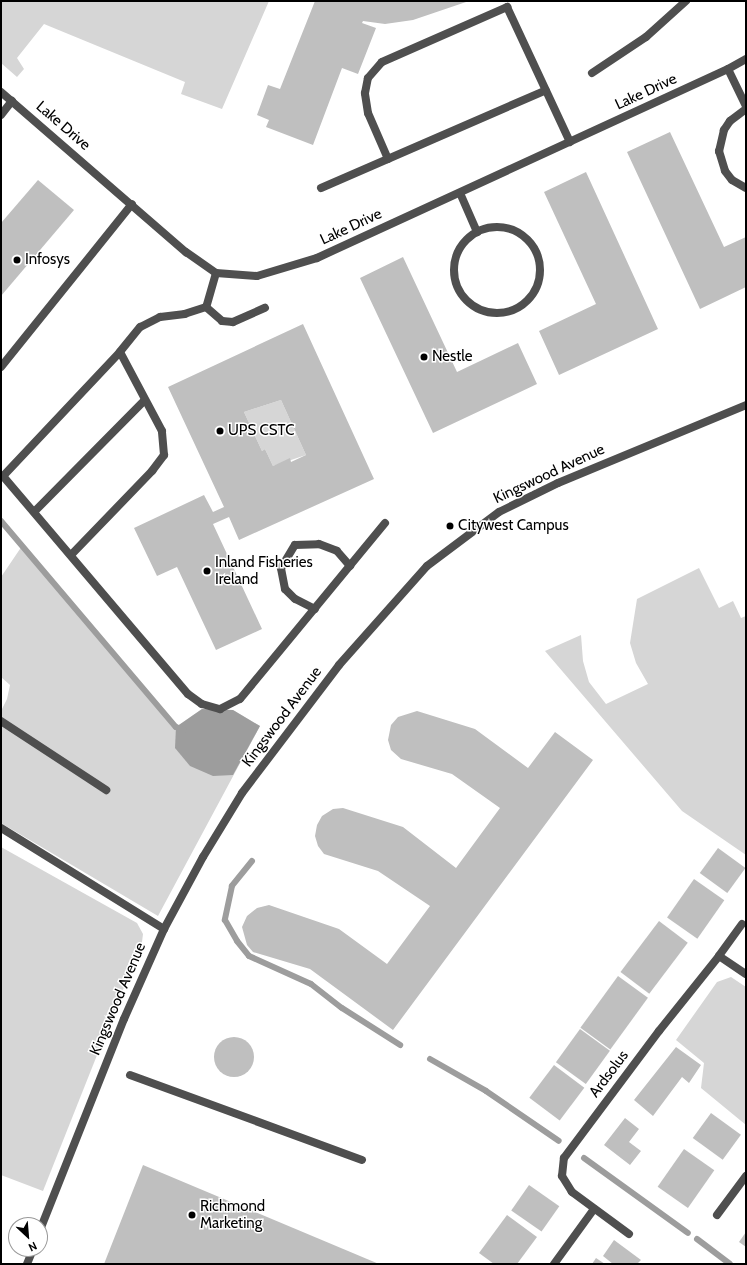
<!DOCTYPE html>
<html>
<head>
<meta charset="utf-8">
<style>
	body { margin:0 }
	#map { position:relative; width:747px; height:1265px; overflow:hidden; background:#fff; font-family:Cabin,sans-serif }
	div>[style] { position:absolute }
	.green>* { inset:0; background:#d6d6d6 }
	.water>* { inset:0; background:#9d9d9d }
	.stream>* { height:6px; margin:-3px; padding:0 3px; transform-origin:3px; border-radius:3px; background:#9d9d9d }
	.building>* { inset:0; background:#bfbfbf; transform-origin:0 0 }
	.round { border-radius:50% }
	.lane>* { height:8px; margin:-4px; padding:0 4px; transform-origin:4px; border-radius:4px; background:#4f4f4f }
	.lane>.ring { margin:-4px; padding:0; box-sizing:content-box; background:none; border:8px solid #4f4f4f; border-radius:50% }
	.street>* { height:8px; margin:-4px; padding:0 4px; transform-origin:4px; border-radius:4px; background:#4f4f4f }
	.dots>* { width:11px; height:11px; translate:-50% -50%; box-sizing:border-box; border:2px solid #fff; border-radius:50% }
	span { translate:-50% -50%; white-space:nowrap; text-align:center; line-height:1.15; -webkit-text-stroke:3px #fff; paint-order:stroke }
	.street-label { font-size:15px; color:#000 }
	.poi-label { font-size:15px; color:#000 }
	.left { translate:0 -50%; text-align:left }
	.frame { position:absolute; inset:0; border:2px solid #000; pointer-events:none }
	.north { position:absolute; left:8px; top:1217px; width:40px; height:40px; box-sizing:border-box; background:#fff; border:1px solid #999; border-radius:50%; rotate:154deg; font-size:11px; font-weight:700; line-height:16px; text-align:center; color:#000 }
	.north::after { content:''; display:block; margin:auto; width:14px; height:18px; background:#000; clip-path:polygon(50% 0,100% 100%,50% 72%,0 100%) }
</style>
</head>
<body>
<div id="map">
	<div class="green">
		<div style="clip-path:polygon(1px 1px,269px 1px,222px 109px,181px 94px,185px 82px,44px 24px,17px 58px,24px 69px,17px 77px,1px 63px)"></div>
		<div style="clip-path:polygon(281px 400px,306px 455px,273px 466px,265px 449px,262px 451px,244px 412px)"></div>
		<div style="clip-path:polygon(22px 546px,176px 727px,202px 709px,233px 710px,260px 726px,158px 916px,1px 823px,1px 711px,7px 699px,10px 685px,1px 677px,1px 577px)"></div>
		<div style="clip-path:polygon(699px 568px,719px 608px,733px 601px,741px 618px,746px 616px,746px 855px,682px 811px,545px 651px,581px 635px,583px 661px,589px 682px,606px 704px,648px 684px,636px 663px,630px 643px,637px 599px)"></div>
		<div style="clip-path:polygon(1px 847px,137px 923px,143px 934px,142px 942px,43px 1191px,1px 1175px)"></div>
		<div style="clip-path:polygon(731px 977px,746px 987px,746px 1125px,701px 1088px,704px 1063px,676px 1040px,717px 982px)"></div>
	</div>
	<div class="water">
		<div style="clip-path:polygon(202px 709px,233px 710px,260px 726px,233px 775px,213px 776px,190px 766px,175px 748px,176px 727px)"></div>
	</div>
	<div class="stream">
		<div style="left:1px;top:521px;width:270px;rotate:49.7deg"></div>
		<div style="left:176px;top:727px;width:8px;rotate:23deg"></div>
		<div style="left:252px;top:861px;width:32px;rotate:129deg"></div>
		<div style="left:232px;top:886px;width:35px;rotate:102deg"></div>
		<div style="left:225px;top:920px;width:24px;rotate:60deg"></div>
		<div style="left:237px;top:941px;width:19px;rotate:51deg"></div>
		<div style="left:249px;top:956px;width:68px;rotate:24.3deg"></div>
		<div style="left:311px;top:984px;width:39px;rotate:38deg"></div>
		<div style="left:342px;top:1008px;width:69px;rotate:32.5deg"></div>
		<div style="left:430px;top:1059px;width:64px;rotate:29.7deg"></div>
		<div style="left:486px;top:1091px;width:88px;rotate:34.4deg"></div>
		<div style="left:584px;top:1158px;width:128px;rotate:35.8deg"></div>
		<div style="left:697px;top:1239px;width:41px;rotate:37.1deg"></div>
	</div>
	<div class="building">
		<div style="clip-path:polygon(315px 1px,469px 1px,413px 20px,385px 24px,363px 21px,362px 23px,376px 28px,358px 74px,342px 68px,313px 145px,266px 127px,269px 120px,257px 115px,268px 85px,280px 89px)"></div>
		<div style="clip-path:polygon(670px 132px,724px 247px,746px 237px,746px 287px,700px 309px,627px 152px)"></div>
		<div style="clip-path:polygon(586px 172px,658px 329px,559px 375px,539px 331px,596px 304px,544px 192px)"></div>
		<div style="clip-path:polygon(38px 180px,74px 210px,1px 296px,1px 223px)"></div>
		<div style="clip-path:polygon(403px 257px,457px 372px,518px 343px,537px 384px,433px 433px,360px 278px)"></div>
		<div style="clip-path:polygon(evenodd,303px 324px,374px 479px,239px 540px,229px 517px,213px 524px,262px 629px,216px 650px,177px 567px,157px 576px,134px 528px,204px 495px,213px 512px,224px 507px,168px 387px,303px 324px,281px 400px,306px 455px,291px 462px,290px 458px,273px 466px,265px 449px,262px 451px,244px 412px,281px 400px)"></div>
		<div style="clip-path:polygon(417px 711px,475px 729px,528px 768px,555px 732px,593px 760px,393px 1030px,310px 969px,253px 952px,247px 945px,242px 927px,247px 916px,257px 908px,269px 905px,339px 929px,387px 964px,430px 906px,378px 871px,324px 854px,318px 846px,315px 836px,317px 825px,322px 816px,333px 809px,343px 808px,403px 827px,456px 868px,500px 808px,452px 774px,401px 759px,391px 750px,388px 740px,391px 725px,398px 717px)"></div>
		<div style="left:718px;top:848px;width:34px;height:31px;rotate:36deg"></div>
		<div style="left:694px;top:879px;width:37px;height:47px;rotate:35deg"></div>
		<div style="left:659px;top:921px;width:36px;height:64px;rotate:37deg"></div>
		<div style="left:618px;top:976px;width:37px;height:64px;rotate:36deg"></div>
		<div style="left:580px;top:1029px;width:37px;height:41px;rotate:36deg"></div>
		<div class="round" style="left:214px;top:1037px;width:40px;height:40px"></div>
		<div style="clip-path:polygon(676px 1047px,701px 1065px,689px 1083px,682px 1077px,653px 1116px,634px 1100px)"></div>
		<div style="left:554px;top:1065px;width:38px;height:41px;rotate:37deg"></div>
		<div style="left:711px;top:1113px;width:37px;height:31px;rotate:36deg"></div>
		<div style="clip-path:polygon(625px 1118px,639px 1129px,629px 1142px,641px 1151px,630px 1165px,604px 1145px)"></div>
		<div style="left:684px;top:1149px;width:37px;height:46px;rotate:35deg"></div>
		<div style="clip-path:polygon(143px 1165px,379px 1264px,104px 1264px)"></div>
		<div style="left:529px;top:1185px;width:37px;height:31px;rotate:35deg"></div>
		<div style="clip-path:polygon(507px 1215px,537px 1237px,517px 1264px,494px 1264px,479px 1253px)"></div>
		<div style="clip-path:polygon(746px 1232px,746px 1247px,739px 1242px)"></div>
		<div style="clip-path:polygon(614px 1240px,641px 1260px,637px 1264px,613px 1264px,603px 1256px)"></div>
		<div style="clip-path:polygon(596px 1258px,605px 1264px,592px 1264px)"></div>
	</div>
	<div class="lane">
		<div style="left:728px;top:69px;width:41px;rotate:64.1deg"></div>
		<div style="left:592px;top:73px;width:65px;rotate:-33.7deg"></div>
		<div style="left:646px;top:37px;width:54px;rotate:-42deg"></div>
		<div style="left:746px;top:109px;width:20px;rotate:143deg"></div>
		<div style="left:730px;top:121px;width:11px;rotate:124deg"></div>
		<div style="left:724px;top:130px;width:22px;rotate:103deg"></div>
		<div style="left:719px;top:151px;width:21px;rotate:73deg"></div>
		<div style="left:725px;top:171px;width:11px;rotate:52deg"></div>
		<div style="left:732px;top:180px;width:16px;rotate:30deg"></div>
		<div style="left:1px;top:115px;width:18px;rotate:-52deg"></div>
		<div style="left:388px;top:159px;width:50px;rotate:-113.5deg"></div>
		<div style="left:368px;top:113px;width:20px;rotate:-99deg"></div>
		<div style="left:365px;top:93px;width:15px;rotate:-79deg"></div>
		<div style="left:368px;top:78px;width:21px;rotate:-49deg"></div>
		<div style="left:382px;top:62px;width:137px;rotate:-23.7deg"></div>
		<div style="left:507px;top:7px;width:149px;rotate:65deg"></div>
		<div style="left:321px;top:188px;width:245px;rotate:-23.5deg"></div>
		<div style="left:460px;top:193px;width:43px;rotate:66.4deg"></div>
		<div class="ring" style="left:454px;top:227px;width:78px;height:78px"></div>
		<div style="left:216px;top:273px;width:35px;rotate:106deg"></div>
		<div style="left:206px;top:307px;width:22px;rotate:162deg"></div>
		<div style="left:185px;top:314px;width:25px;rotate:173deg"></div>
		<div style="left:160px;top:317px;width:22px;rotate:153deg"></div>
		<div style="left:140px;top:327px;width:32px;rotate:129deg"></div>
		<div style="left:120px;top:352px;width:170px;rotate:133.3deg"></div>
		<div style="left:3px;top:476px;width:286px;rotate:49.7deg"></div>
		<div style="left:188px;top:694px;width:17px;rotate:36deg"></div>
		<div style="left:202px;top:704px;width:19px;rotate:16deg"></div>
		<div style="left:220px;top:709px;width:22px;rotate:-27deg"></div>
		<div style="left:240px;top:699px;width:228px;rotate:-50.5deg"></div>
		<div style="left:206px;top:307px;width:21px;rotate:41deg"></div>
		<div style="left:222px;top:321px;width:11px;rotate:5deg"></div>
		<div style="left:233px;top:322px;width:35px;rotate:-24deg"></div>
		<div style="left:1px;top:367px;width:209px;rotate:-51.2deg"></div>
		<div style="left:35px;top:511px;width:156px;rotate:-45.3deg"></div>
		<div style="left:71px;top:555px;width:117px;rotate:-46deg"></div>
		<div style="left:152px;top:471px;width:20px;rotate:-53deg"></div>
		<div style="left:164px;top:455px;width:24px;rotate:-95deg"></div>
		<div style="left:162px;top:431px;width:89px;rotate:-118deg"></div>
		<div style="left:315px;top:609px;width:22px;rotate:-153deg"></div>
		<div style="left:295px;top:599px;width:14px;rotate:-135deg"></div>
		<div style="left:285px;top:589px;width:21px;rotate:-101deg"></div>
		<div style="left:281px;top:568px;width:27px;rotate:-59deg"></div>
		<div style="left:295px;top:545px;width:24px;rotate:-2deg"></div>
		<div style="left:319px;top:544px;width:19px;rotate:21deg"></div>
		<div style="left:337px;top:551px;width:20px;rotate:49deg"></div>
		<div style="left:1px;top:721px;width:126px;rotate:33.3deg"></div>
		<div style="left:1px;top:828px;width:192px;rotate:31.8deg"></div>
		<div style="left:130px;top:1075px;width:247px;rotate:20.1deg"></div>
	</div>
	<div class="street">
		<div style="left:1px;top:92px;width:245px;rotate:40.9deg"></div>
		<div style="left:186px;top:252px;width:37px;rotate:35deg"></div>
		<div style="left:216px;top:273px;width:41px;rotate:4.2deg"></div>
		<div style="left:257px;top:276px;width:63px;rotate:-16.7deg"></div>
		<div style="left:317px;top:258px;width:452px;rotate:-24.7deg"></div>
		<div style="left:728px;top:69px;width:21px;rotate:-29deg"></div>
		<div style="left:742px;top:924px;width:39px;rotate:126deg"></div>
		<div style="left:719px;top:956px;width:32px;rotate:34deg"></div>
		<div style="left:717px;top:1215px;width:49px;rotate:-53.4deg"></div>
		<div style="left:40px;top:1230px;width:227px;rotate:-68.3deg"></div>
		<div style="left:124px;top:1019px;width:98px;rotate:-66deg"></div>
		<div style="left:164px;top:929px;width:82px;rotate:-61.6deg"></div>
		<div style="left:203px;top:857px;width:75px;rotate:-58.6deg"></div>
		<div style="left:242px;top:793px;width:161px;rotate:-52.8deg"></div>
		<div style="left:339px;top:665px;width:132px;rotate:-48.4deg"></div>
		<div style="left:427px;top:566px;width:90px;rotate:-36.9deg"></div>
		<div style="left:499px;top:512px;width:66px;rotate:-26.2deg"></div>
		<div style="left:558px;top:483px;width:204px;rotate:-22.5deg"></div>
		<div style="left:629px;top:1234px;width:71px;rotate:-143.6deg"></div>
		<div style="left:572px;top:1192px;width:19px;rotate:-122deg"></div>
		<div style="left:562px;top:1176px;width:18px;rotate:-84deg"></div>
		<div style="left:564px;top:1158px;width:159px;rotate:-53.2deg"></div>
		<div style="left:659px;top:1031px;width:96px;rotate:-51.3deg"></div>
		<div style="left:27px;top:1264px;width:16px;rotate:-68deg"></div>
		<div style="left:554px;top:1264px;width:68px;rotate:-54deg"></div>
	</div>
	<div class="dots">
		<div style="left:17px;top:260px;background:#000"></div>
		<div style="left:424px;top:357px;background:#000"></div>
		<div style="left:220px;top:431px;background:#000"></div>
		<div style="left:450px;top:526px;background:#000"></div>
		<div style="left:207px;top:571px;background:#000"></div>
		<div style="left:192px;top:1215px;background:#000"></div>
	</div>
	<div class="street-label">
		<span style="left:646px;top:92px;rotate:-25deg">Lake Drive</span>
		<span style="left:63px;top:126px;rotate:41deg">Lake Drive</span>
		<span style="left:351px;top:227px;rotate:-25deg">Lake Drive</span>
		<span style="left:549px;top:474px;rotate:-25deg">Kingswood Avenue</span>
		<span style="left:282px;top:717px;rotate:-53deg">Kingswood Avenue</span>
		<span style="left:118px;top:999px;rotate:-67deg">Kingswood Avenue</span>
		<span style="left:609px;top:1074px;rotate:-53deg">Ardsolus</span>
	</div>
	<div class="poi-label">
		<span class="left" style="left:25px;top:260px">Infosys</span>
		<span class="left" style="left:432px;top:357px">Nestle</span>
		<span class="left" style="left:228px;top:431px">UPS CSTC</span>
		<span class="left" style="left:458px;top:526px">Citywest Campus</span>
		<span class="left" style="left:215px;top:571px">Inland Fisheries<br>Ireland</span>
		<span class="left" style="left:200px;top:1215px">Richmond<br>Marketing</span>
	</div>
	<div class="frame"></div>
	<div class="north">N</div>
</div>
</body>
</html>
